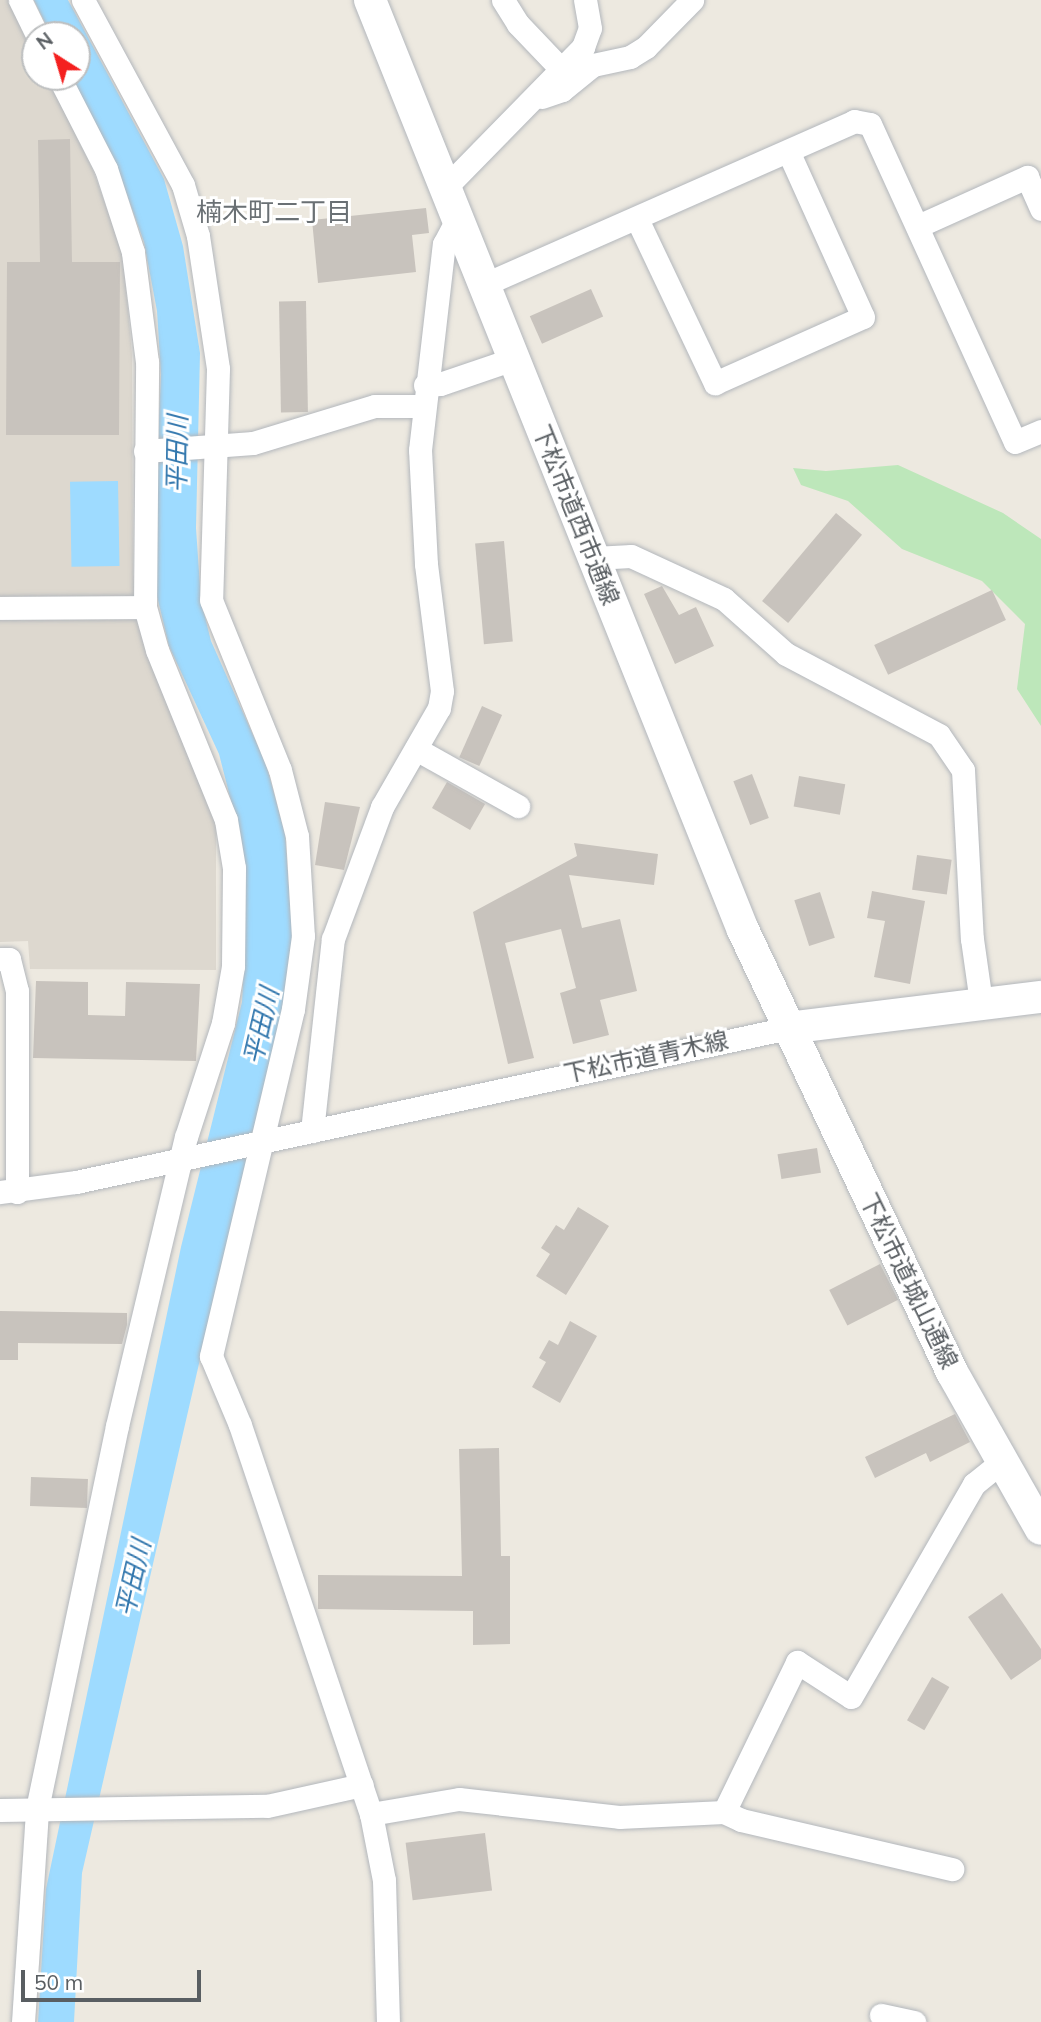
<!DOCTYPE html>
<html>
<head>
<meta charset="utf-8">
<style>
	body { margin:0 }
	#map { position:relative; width:1041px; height:2022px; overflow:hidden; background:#ede9e0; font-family:Mulish,"Noto Sans JP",sans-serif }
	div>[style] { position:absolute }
	.education>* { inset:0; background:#ddd8cf }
	.green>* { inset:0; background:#bde7ba }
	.water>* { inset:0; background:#9edbff; transform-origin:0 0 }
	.building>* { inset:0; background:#c8c3bd; transform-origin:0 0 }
	.roads { filter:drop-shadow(0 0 2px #b3b7bc) drop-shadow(0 0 2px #b3b7bc) }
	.street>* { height:23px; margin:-11.5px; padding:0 11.5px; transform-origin:11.5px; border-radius:11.5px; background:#fff }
	.secondary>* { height:32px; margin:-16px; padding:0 16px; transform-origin:16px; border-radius:16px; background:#fff }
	span { translate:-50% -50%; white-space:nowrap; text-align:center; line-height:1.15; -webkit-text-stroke:6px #fff; paint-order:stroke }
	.street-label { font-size:24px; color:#595e62 }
	.neighbourhood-label { font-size:26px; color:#6a7074 }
	.water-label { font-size:26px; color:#3378ae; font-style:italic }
	.north { position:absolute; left:21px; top:21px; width:70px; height:70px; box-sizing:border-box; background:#fff; border:2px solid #bdbfc0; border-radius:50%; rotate:323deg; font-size:19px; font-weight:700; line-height:28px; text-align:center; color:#595e62 }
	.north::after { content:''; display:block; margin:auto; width:24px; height:32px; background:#f4201f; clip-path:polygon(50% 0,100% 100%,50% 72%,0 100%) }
	.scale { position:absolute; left:21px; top:1970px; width:180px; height:32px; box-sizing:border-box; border:4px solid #595e62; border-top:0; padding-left:9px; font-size:21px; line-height:24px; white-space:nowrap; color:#595e62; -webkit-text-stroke:5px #fff; paint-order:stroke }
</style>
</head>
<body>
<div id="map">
	<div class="education">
		<div style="clip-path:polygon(0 0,9px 0,35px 52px,35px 77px,47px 77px,93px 170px,123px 254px,132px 355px,133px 573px,138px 625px,216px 823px,216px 970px,30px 969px,28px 941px,0 942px)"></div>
	</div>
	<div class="green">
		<div style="clip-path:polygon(898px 465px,1003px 513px,1041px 539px,1041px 726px,1017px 689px,1025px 624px,982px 581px,902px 549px,848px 501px,801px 485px,793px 468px,826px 471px)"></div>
	</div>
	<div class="water">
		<div style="clip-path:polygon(34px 0,68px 0,164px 179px,183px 246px,200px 353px,196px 528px,201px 601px,211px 641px,266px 764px,285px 834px,293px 939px,286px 1019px,218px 1281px,82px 1873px,74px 2022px,38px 2022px,46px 1889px,181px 1247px,242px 1002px,245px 943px,240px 836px,219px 754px,169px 646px,157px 596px,153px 558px,161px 375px,157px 311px,144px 242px,122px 181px,72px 77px,77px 77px,77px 35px,51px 35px)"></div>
		<div style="left:118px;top:481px;width:85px;height:48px;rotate:89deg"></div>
	</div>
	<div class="building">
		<div style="clip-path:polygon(70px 139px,72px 262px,120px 262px,119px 435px,6px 435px,7px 262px,40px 262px,38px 140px)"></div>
		<div style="clip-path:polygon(426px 208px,429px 233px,412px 235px,416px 272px,318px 283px,312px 220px)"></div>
		<div style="left:591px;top:289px;width:30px;height:67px;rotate:66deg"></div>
		<div style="left:306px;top:301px;width:111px;height:27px;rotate:89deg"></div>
		<div style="left:836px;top:513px;width:34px;height:115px;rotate:40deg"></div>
		<div style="left:504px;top:541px;width:101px;height:29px;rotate:85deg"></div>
		<div style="clip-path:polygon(662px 586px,679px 615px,696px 607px,714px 646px,675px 664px,644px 594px)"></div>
		<div style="left:992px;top:590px;width:33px;height:130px;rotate:65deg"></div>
		<div style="left:482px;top:706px;width:22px;height:56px;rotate:24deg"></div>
		<div style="left:752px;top:774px;width:47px;height:20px;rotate:69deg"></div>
		<div style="left:799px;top:776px;width:47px;height:31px;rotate:10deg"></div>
		<div style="left:447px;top:782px;width:44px;height:30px;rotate:30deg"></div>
		<div style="clip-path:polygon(325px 802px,360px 807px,344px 870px,315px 865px)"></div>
		<div style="clip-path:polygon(574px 843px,658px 854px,654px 885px,569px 875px,582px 928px,620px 919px,637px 991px,600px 1000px,609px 1035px,573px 1044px,560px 993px,576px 988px,561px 929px,505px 943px,534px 1058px,508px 1064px,473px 912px,577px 856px)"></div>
		<div style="left:917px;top:855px;width:35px;height:35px;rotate:8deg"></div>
		<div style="clip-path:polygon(872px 891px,925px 901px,910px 984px,874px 977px,885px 921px,867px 918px)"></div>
		<div style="left:820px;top:892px;width:48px;height:27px;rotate:72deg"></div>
		<div style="clip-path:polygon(36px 981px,88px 982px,88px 1015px,125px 1016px,126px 982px,200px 984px,196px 1061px,33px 1058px)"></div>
		<div style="left:817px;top:1148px;width:25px;height:40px;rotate:81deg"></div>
		<div style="clip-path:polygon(578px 1207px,609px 1226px,566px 1295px,536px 1276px,550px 1254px,541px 1248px,556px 1225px,564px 1230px)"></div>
		<div style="left:880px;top:1264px;width:40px;height:57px;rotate:63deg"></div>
		<div style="clip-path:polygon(0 1311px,127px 1313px,127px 1325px,122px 1344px,18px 1343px,18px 1360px,0 1360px)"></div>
		<div style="clip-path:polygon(570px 1321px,597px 1336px,560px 1403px,532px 1387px,546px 1362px,539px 1358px,549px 1340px,558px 1345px)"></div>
		<div style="clip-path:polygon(955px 1414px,970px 1442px,930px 1462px,926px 1453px,875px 1478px,865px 1457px)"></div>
		<div style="clip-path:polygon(499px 1448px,501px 1556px,510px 1556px,510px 1644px,473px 1645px,473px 1611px,318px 1609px,318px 1575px,462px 1576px,459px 1449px)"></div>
		<div style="left:31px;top:1477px;width:57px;height:29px;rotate:2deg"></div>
		<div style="clip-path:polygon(1002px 1593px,1041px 1649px,1041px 1659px,1011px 1680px,968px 1617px)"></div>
		<div style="left:932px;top:1677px;width:20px;height:50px;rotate:30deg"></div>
		<div style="left:485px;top:1833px;width:58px;height:80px;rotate:83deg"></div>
	</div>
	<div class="roads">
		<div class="street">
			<div style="left:20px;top:0;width:39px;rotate:64deg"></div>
			<div style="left:83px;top:0;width:210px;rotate:61.6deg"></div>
			<div style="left:183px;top:185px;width:53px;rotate:73.6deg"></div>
			<div style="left:198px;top:236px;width:134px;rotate:81.4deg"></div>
			<div style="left:218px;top:369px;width:231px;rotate:91.7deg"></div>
			<div style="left:211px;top:600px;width:183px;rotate:67.9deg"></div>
			<div style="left:280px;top:770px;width:68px;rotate:75.6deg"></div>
			<div style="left:297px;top:836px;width:100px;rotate:86.6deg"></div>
			<div style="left:303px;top:936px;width:74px;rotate:97.8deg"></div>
			<div style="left:293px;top:1009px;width:357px;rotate:103.3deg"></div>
			<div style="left:211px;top:1356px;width:75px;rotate:67.2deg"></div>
			<div style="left:240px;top:1425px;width:410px;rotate:71.4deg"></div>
			<div style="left:371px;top:1814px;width:67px;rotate:78.9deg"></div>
			<div style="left:384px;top:1880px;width:142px;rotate:88.4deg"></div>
			<div style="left:503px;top:0;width:28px;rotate:58deg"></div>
			<div style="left:518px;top:24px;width:62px;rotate:46.3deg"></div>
			<div style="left:542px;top:97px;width:21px;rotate:-19deg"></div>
			<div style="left:562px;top:90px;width:40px;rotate:-39deg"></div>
			<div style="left:593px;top:65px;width:38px;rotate:-12deg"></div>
			<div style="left:630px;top:57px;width:19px;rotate:-32deg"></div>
			<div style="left:646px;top:47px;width:66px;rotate:-45.6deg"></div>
			<div style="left:444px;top:189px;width:199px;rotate:-45.6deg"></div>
			<div style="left:583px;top:47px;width:20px;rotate:-70deg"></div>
			<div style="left:590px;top:28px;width:28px;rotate:-100deg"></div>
			<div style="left:637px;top:219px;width:182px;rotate:64.6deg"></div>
			<div style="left:715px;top:383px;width:162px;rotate:-24deg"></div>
			<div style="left:863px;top:317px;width:182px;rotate:-114.3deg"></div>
			<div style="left:918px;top:226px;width:120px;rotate:-24.2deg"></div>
			<div style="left:1027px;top:177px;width:35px;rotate:66deg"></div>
			<div style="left:483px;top:285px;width:406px;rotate:-23.8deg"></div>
			<div style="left:854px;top:121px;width:16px;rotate:11deg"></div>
			<div style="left:870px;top:124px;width:349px;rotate:65.5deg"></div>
			<div style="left:1015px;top:442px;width:28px;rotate:-23deg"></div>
			<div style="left:425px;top:385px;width:15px;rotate:-4deg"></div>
			<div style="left:440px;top:384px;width:77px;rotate:-18.9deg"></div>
			<div style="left:145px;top:451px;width:108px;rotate:-4.2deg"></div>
			<div style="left:253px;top:443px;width:127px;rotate:-16.9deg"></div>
			<div style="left:375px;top:406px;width:49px"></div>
			<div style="left:594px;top:558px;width:37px;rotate:-3deg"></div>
			<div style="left:631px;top:556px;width:102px;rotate:24.8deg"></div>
			<div style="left:724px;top:599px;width:83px;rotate:41.6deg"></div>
			<div style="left:786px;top:654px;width:173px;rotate:27.9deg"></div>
			<div style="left:939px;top:735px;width:42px;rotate:55.6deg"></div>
			<div style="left:963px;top:770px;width:169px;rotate:87deg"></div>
			<div style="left:972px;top:939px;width:64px;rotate:81.9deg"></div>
			<div style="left:0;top:608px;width:145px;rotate:-0.4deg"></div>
			<div style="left:416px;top:749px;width:117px;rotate:29.2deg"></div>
			<div style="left:0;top:959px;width:9px"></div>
			<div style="left:9px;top:959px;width:33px;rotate:76deg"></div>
			<div style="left:17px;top:991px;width:201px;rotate:90deg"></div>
			<div style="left:312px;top:1131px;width:193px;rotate:-83.8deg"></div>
			<div style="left:333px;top:939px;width:141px;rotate:-69.6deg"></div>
			<div style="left:382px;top:807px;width:114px;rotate:-60.1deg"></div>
			<div style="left:439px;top:708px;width:17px;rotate:-80deg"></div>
			<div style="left:442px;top:691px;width:128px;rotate:-97.2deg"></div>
			<div style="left:426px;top:564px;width:114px;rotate:-93deg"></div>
			<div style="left:420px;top:450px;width:207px;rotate:-83.4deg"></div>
			<div style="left:444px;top:244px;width:27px;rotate:-62deg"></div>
			<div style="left:0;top:1192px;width:77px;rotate:-7.5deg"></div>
			<div style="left:76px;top:1182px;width:728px;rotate:-12.2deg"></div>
			<div style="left:0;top:1810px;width:267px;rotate:-0.9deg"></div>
			<div style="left:267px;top:1806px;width:97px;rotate:-12.5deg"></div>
			<div style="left:724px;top:1812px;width:167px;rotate:-64deg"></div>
			<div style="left:797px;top:1662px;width:64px;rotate:32.9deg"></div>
			<div style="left:851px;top:1697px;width:246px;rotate:-60deg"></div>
			<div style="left:974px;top:1484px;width:36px;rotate:-39deg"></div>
			<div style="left:371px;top:1814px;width:89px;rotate:-9.7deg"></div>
			<div style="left:459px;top:1799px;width:161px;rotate:6.4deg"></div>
			<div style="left:619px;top:1817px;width:105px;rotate:-2.7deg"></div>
			<div style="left:724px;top:1812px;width:19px;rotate:25deg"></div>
			<div style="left:741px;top:1820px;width:217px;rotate:13.1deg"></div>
			<div style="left:881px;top:2015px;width:34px;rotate:12deg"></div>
			<div style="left:23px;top:2022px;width:213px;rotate:-86.2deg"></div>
			<div style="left:37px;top:1809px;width:391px;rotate:-78.2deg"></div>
			<div style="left:117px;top:1426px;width:297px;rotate:-76.6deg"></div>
			<div style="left:186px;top:1137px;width:120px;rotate:-72deg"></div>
			<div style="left:223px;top:1023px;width:58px;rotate:-80deg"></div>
			<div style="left:233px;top:966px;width:98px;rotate:-89.4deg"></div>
			<div style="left:234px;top:868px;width:49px;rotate:-99.5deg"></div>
			<div style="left:226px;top:820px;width:183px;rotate:-112.1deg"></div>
			<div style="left:157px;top:650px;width:45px;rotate:-105.6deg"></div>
			<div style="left:145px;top:607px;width:245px;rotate:-89.5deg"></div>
			<div style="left:147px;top:362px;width:111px;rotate:-97.3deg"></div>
			<div style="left:133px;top:252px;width:87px;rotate:-108deg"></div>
			<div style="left:106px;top:169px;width:103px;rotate:-117.1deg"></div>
		</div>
		<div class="secondary">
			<div style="left:370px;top:0;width:1002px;rotate:68.15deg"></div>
			<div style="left:743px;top:930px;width:489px;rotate:64.7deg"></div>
			<div style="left:952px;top:1372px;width:180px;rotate:60.5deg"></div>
			<div style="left:788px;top:1028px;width:255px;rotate:-7deg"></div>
		</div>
	</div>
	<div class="street-label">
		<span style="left:576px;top:515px;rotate:68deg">下松市道西市通線</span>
		<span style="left:646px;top:1057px;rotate:-12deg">下松市道青木線</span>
		<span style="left:909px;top:1281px;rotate:64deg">下松市道城山通線</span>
	</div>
	<div class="neighbourhood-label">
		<span style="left:274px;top:212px">楠木町二丁目</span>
	</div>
	<div class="water-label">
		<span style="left:177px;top:454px;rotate:-89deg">平田川</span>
		<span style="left:261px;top:1026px;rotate:-77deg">平田川</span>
		<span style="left:133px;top:1578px;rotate:-77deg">平田川</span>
	</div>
	<div class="north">N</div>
	<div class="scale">50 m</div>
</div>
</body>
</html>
